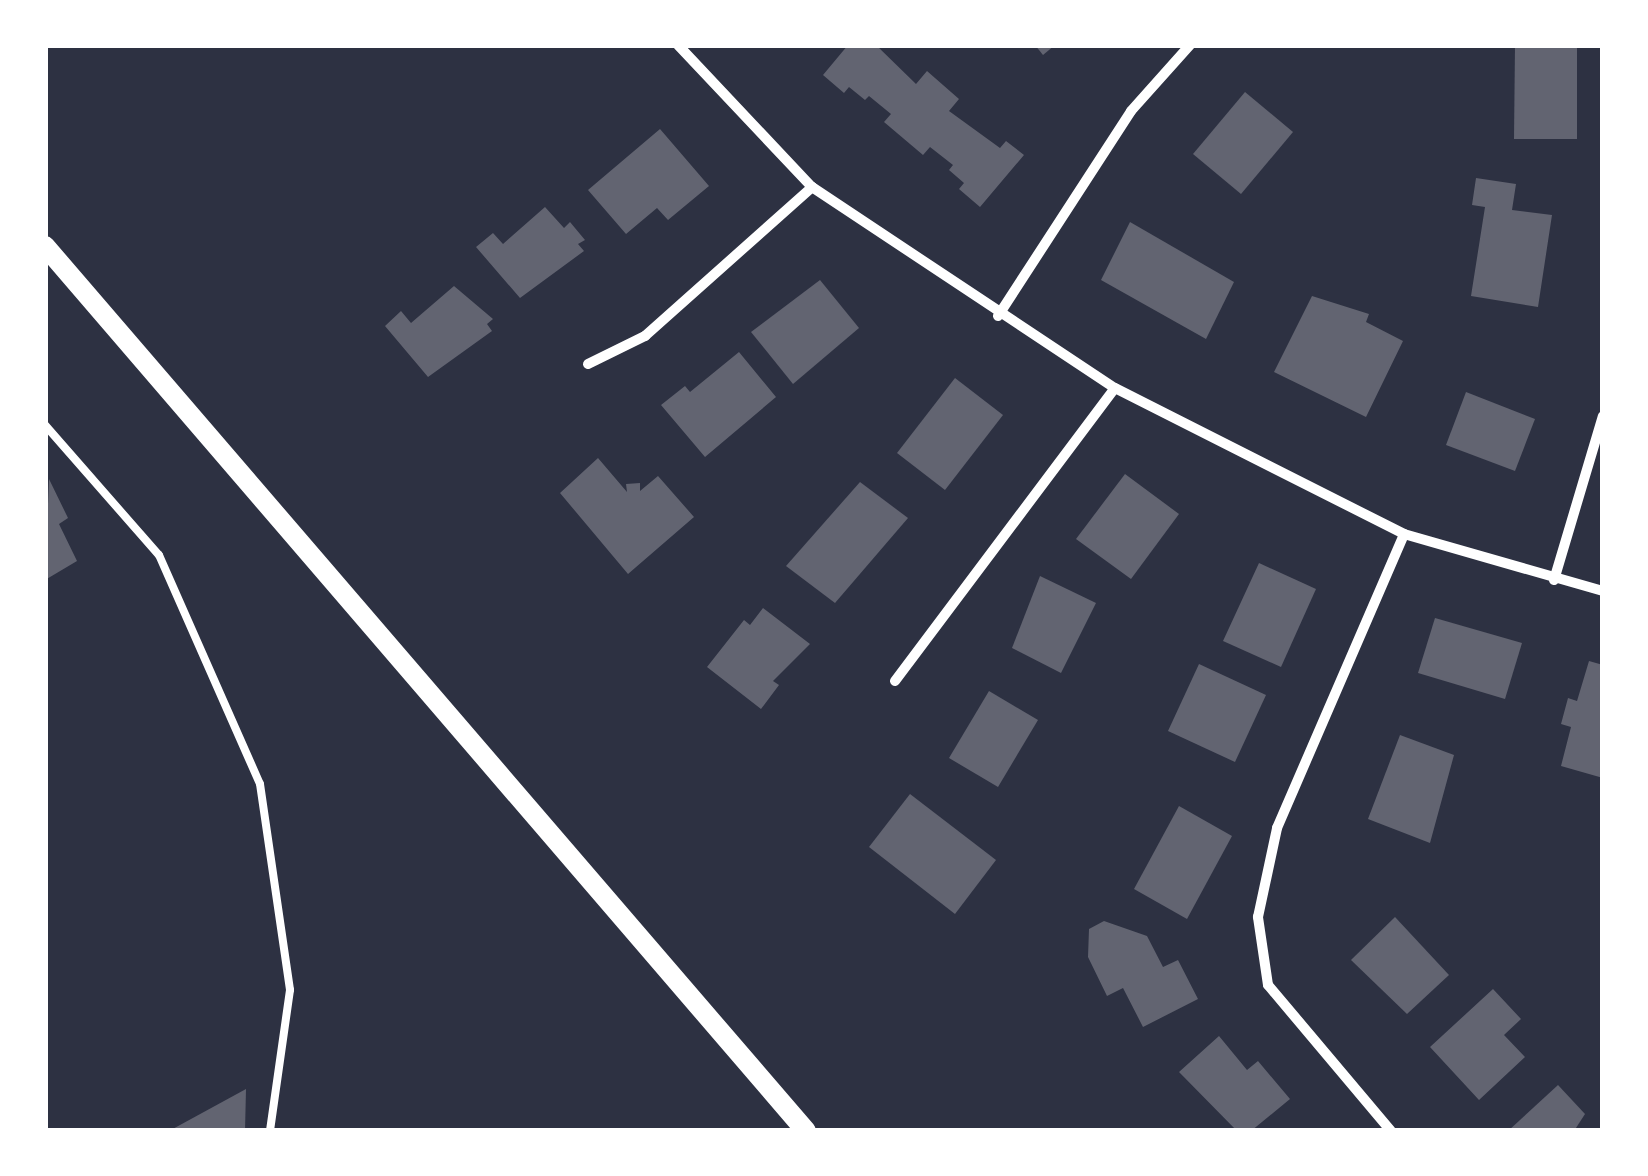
<!DOCTYPE html>
<style>
body{margin:0}
#map{position:relative;width:1648px;height:1176px;overflow:hidden;background:#2d3142;font-family:"Archivo Narrow",sans-serif}
div>[style]{position:absolute}
.building>*{inset:0;background:#626471}
.service>*{height:8px;margin:-4px;padding:0 4px;transform-origin:4px;border-radius:4px;background:#fff}
.minor>*{height:10px;margin:-5px;padding:0 5px;transform-origin:5px;border-radius:5px;background:#fff}
.secondary>*{height:20px;margin:-10px;padding:0 10px;transform-origin:10px;border-radius:10px;background:#fff}
span{translate:-50% -50%;white-space:nowrap;text-align:center;line-height:1.15;-webkit-text-stroke:10px #fff;paint-order:stroke}
.frame{position:absolute;inset:0;border:48px solid #fff;pointer-events:none}
</style>
<div id="map">
<div class="building">
<i style="clip-path:polygon(848px 45px,876px 45px,916px 84px,927px 71px,959px 99px,949px 111px,1000px 148px,1006px 141px,1024px 155px,980px 207px,959px 189px,964px 183px,949px 170px,953px 165px,930px 147px,923px 155px,884px 122px,891px 114px,869px 96px,865px 100px,849px 87px,844px 93px,823px 75px)"></i>
<i style="clip-path:polygon(1035px 45px,1055px 45px,1043px 55px)"></i>
<i style="clip-path:polygon(1515px 45px,1577px 45px,1577px 139px,1514px 139px)"></i>
<i style="clip-path:polygon(1245px 92px,1293px 132px,1241px 194px,1193px 154px)"></i>
<i style="clip-path:polygon(660px 129px,709px 186px,668px 220px,657px 208px,626px 234px,588px 190px)"></i>
<i style="clip-path:polygon(1476px 178px,1516px 184px,1512px 210px,1552px 215px,1538px 307px,1471px 296px,1485px 207px,1472px 205px)"></i>
<i style="clip-path:polygon(545px 207px,564px 228px,570px 222px,585px 240px,578px 244px,584px 251px,520px 298px,476px 247px,493px 233px,503px 244px)"></i>
<i style="clip-path:polygon(1130px 222px,1234px 282px,1206px 339px,1101px 280px)"></i>
<i style="clip-path:polygon(820px 280px,859px 328px,793px 384px,751px 332px)"></i>
<i style="clip-path:polygon(454px 286px,493px 319px,487px 324px,492px 331px,428px 377px,385px 326px,401px 311px,411px 323px)"></i>
<i style="clip-path:polygon(1312px 296px,1369px 314px,1366px 322px,1403px 341px,1366px 417px,1274px 372px)"></i>
<i style="clip-path:polygon(739px 352px,776px 397px,705px 457px,661px 405px,685px 386px,690px 392px)"></i>
<i style="clip-path:polygon(955px 378px,1003px 415px,945px 490px,897px 453px)"></i>
<i style="clip-path:polygon(1466px 392px,1535px 419px,1515px 471px,1446px 445px)"></i>
<i style="clip-path:polygon(598px 458px,627px 492px,626px 484px,640px 483px,640px 491px,658px 476px,694px 517px,628px 574px,560px 493px)"></i>
<i style="clip-path:polygon(1125px 474px,1179px 514px,1131px 579px,1076px 539px)"></i>
<i style="clip-path:polygon(49px 479px,68px 518px,59px 524px,77px 561px,45px 580px)"></i>
<i style="clip-path:polygon(860px 482px,908px 518px,835px 603px,786px 566px)"></i>
<i style="clip-path:polygon(1259px 563px,1316px 589px,1281px 667px,1223px 641px)"></i>
<i style="clip-path:polygon(1040px 576px,1096px 603px,1061px 673px,1012px 648px)"></i>
<i style="clip-path:polygon(763px 608px,810px 644px,773px 681px,779px 685px,761px 709px,707px 667px,744px 620px,750px 625px)"></i>
<i style="clip-path:polygon(1435px 618px,1522px 643px,1505px 699px,1418px 673px)"></i>
<i style="clip-path:polygon(1589px 661px,1603px 665px,1603px 778px,1561px 766px,1571px 727px,1561px 724px,1568px 698px,1577px 701px)"></i>
<i style="clip-path:polygon(1199px 664px,1266px 695px,1235px 762px,1168px 731px)"></i>
<i style="clip-path:polygon(989px 691px,1038px 720px,998px 787px,949px 758px)"></i>
<i style="clip-path:polygon(1400px 735px,1454px 755px,1430px 843px,1368px 819px)"></i>
<i style="clip-path:polygon(910px 794px,996px 860px,955px 914px,869px 847px)"></i>
<i style="clip-path:polygon(1179px 806px,1232px 836px,1187px 919px,1134px 889px)"></i>
<i style="clip-path:polygon(1395px 917px,1449px 975px,1407px 1014px,1351px 960px)"></i>
<i style="clip-path:polygon(1104px 921px,1147px 936px,1163px 967px,1178px 960px,1198px 999px,1143px 1027px,1123px 988px,1107px 996px,1088px 957px,1089px 929px)"></i>
<i style="clip-path:polygon(1493px 989px,1521px 1019px,1504px 1035px,1525px 1057px,1479px 1100px,1430px 1047px)"></i>
<i style="clip-path:polygon(1219px 1036px,1247px 1070px,1258px 1061px,1290px 1099px,1251px 1131px,1237px 1131px,1179px 1072px)"></i>
<i style="clip-path:polygon(1558px 1085px,1585px 1114px,1574px 1131px,1508px 1131px)"></i>
<i style="clip-path:polygon(246px 1089px,245px 1131px,169px 1131px)"></i>
</div>
<div class="service">
<i style="left:45px;top:425px;width:173px;rotate:48.8deg"></i>
<i style="left:159px;top:555px;width:250px;rotate:66.2deg"></i>
<i style="left:260px;top:784px;width:208px;rotate:81.7deg"></i>
<i style="left:290px;top:990px;width:142px;rotate:98.1deg"></i>
</div>
<div class="minor">
<i style="left:678px;top:45px;width:195px;rotate:46.7deg"></i>
<i style="left:812px;top:187px;width:364px;rotate:33.6deg"></i>
<i style="left:1115px;top:388px;width:324px;rotate:26.8deg"></i>
<i style="left:1404px;top:534px;width:207px;rotate:16deg"></i>
<i style="left:998px;top:316px;width:244px;rotate:-57deg"></i>
<i style="left:1131px;top:111px;width:89px;rotate:-48.2deg"></i>
<i style="left:588px;top:364px;width:64px;rotate:-26.2deg"></i>
<i style="left:645px;top:336px;width:224px;rotate:-41.7deg"></i>
<i style="left:1554px;top:580px;width:171px;rotate:-73.4deg"></i>
<i style="left:895px;top:681px;width:366px;rotate:-53.1deg"></i>
<i style="left:1391px;top:1131px;width:191px;rotate:-130.1deg"></i>
<i style="left:1268px;top:985px;width:69px;rotate:-98.4deg"></i>
<i style="left:1258px;top:917px;width:91px;rotate:-77.9deg"></i>
<i style="left:1277px;top:828px;width:320px;rotate:-66.6deg"></i>
</div>
<div class="secondary">
<i style="left:45px;top:246px;width:1167px;rotate:49.31deg"></i>
</div>
<div class="frame"></div>
</div>
